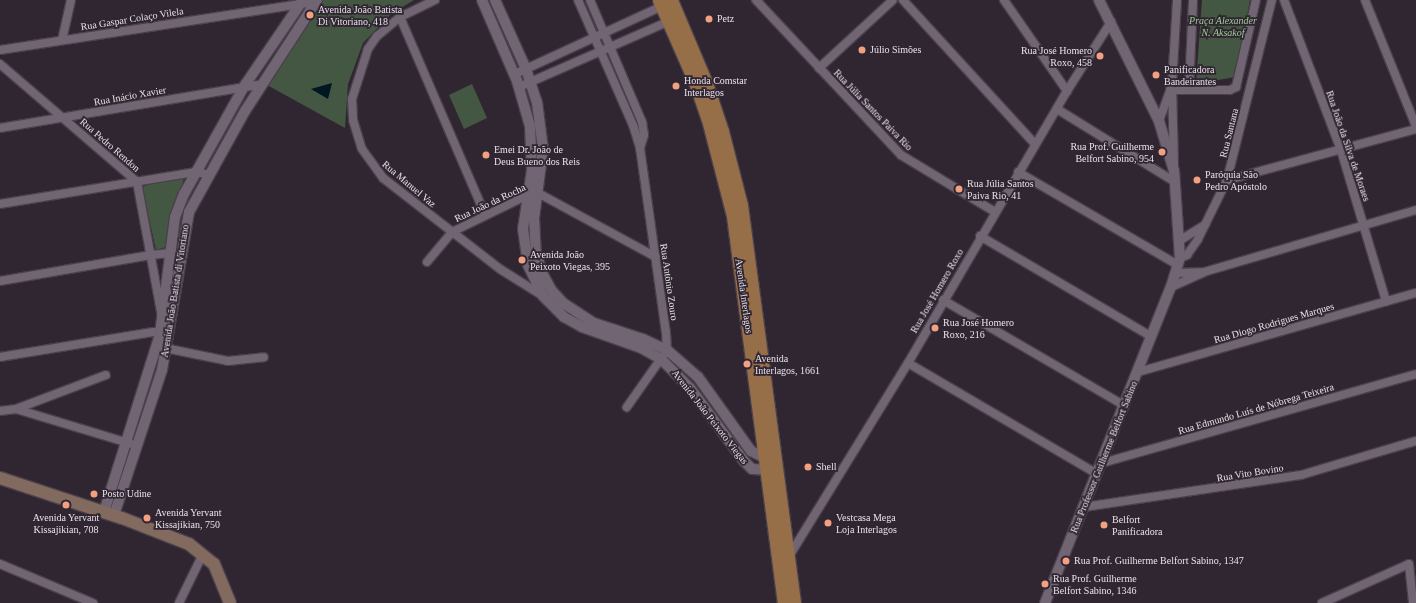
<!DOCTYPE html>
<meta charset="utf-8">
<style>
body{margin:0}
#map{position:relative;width:1416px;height:603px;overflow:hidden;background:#302632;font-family:Georgia,serif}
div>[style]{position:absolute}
.green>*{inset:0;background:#445742}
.water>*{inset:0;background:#001622}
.roads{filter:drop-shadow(1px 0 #4a414b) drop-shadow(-1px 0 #4a414b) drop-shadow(0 1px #4a414b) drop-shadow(0 -1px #4a414b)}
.minor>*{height:8px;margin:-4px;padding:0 4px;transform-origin:4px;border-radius:4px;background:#716573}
.tertiary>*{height:10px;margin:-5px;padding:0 5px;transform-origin:5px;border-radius:5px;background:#716573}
.secondary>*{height:12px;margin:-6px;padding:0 6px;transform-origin:6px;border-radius:6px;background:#836a5e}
.primary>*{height:13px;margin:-6.5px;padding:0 6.5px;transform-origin:6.5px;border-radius:6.5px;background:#966f48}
.dots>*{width:11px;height:11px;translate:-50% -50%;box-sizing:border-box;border:2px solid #302632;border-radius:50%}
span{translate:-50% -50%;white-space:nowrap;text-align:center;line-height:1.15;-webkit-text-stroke:3.5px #302632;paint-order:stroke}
.poi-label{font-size:10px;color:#e8e1e9}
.left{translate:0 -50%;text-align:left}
.right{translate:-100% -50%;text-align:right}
.street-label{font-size:10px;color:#e8e1e9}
.park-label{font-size:10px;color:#9bcf93;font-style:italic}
</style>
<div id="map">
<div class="green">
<i style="clip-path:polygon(322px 0,414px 0,391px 14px,363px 43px,348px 84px,345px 128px,267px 85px)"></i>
<i style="clip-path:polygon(1202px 0,1250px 0,1235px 77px,1196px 84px)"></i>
<i style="clip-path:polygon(472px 84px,487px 118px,464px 129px,449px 95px)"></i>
<i style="clip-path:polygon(184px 178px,166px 247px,156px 250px,142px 187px,155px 182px)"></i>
</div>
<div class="water">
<i style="clip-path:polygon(332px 83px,328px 99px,311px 89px)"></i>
</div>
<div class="roads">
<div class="minor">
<i style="left:435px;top:0;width:39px;rotate:154deg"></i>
<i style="left:400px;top:17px;width:30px;rotate:140deg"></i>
<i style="left:377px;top:36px;width:16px;rotate:125deg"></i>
<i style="left:368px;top:49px;width:52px;rotate:107.7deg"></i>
<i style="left:352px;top:99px;width:21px;rotate:87deg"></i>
<i style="left:353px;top:120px;width:30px;rotate:73deg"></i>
<i style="left:362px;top:149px;width:36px;rotate:54deg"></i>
<i style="left:383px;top:178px;width:148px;rotate:37.9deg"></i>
<i style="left:500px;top:269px;width:51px;rotate:32.1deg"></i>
<i style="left:578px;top:0;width:137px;rotate:66.3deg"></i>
<i style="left:633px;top:125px;width:24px;rotate:73deg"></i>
<i style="left:640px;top:148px;width:186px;rotate:82deg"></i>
<i style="left:666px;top:332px;width:18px;rotate:87deg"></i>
<i style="left:667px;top:350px;width:70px;rotate:125.1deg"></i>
<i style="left:590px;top:0;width:133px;rotate:66.9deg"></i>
<i style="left:642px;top:122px;width:13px;rotate:81deg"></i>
<i style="left:644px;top:135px;width:14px;rotate:107deg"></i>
<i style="left:756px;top:0;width:212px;rotate:46.9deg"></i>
<i style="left:901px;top:155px;width:110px;rotate:31.2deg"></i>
<i style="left:903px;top:0;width:195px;rotate:47.5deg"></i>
<i style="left:1004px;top:0;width:111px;rotate:55.3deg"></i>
<i style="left:1284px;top:0;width:160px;rotate:69.2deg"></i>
<i style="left:1341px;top:150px;width:158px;rotate:73.4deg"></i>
<i style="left:1365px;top:0;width:136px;rotate:68deg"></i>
<i style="left:400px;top:17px;width:215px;rotate:66.7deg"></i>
<i style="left:62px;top:40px;width:41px;rotate:-77.3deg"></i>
<i style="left:0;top:50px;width:319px;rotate:-8.7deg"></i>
<i style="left:0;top:64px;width:181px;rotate:40.7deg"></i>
<i style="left:137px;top:182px;width:132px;rotate:79.5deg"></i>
<i style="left:819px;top:68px;width:100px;rotate:-42.6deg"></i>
<i style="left:515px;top:74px;width:162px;rotate:-24.8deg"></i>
<i style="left:519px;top:87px;width:164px;rotate:-23.7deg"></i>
<i style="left:1189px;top:89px;width:89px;rotate:-87.4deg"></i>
<i style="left:1170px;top:90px;width:60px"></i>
<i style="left:1230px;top:90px;width:7px;rotate:-27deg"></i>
<i style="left:1236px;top:87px;width:89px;rotate:-77.1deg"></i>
<i style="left:1057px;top:109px;width:139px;rotate:31.7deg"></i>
<i style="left:1159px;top:121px;width:35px;rotate:-70deg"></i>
<i style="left:0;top:128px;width:267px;rotate:-9.5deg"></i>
<i style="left:1174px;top:165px;width:80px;rotate:-91.4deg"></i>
<i style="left:1172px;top:85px;width:85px;rotate:-86.6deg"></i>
<i style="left:1018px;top:172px;width:185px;rotate:30.2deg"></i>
<i style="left:1227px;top:180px;width:196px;rotate:-15.1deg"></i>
<i style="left:0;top:204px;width:199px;rotate:-9.3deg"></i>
<i style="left:196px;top:172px;width:14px;rotate:12deg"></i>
<i style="left:980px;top:236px;width:199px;rotate:30.4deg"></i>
<i style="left:1179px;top:241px;width:31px;rotate:-32deg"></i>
<i style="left:1180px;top:258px;width:8px;rotate:-23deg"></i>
<i style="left:1187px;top:255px;width:19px;rotate:-55deg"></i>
<i style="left:1198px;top:239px;width:66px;rotate:-63.8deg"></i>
<i style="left:1227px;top:180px;width:186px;rotate:-76deg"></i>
<i style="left:427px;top:262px;width:39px;rotate:-50deg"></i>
<i style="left:452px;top:232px;width:85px;rotate:-26deg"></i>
<i style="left:528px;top:195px;width:10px;rotate:-11deg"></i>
<i style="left:538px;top:193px;width:134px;rotate:28.5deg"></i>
<i style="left:1177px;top:273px;width:24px;rotate:-2deg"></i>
<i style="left:0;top:281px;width:153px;rotate:-9.8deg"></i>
<i style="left:151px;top:255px;width:19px;rotate:-6deg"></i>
<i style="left:170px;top:253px;width:12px;rotate:20deg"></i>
<i style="left:1171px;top:287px;width:36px;rotate:-24deg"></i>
<i style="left:1204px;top:272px;width:221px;rotate:-16.3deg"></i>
<i style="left:943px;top:300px;width:207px;rotate:30.2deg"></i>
<i style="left:160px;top:347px;width:69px;rotate:11.6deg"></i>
<i style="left:228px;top:361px;width:36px;rotate:-6deg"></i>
<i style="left:0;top:357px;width:155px;rotate:-9.3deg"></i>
<i style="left:153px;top:332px;width:13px;rotate:18deg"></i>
<i style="left:908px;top:363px;width:219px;rotate:30.4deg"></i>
<i style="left:1138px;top:372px;width:289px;rotate:-15.9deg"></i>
<i style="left:16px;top:409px;width:96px;rotate:-20.7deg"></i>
<i style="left:0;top:411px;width:16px;rotate:-7deg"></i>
<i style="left:16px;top:409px;width:121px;rotate:16.8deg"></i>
<i style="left:1102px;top:463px;width:326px;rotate:-15.8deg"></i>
<i style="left:1084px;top:507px;width:219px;rotate:-8.4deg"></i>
<i style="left:1301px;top:475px;width:120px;rotate:-16.5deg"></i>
<i style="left:788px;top:558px;width:229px;rotate:-58.4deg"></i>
<i style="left:908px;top:363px;width:315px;rotate:-59.7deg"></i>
<i style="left:1067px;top:91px;width:82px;rotate:-57.5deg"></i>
<i style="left:0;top:564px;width:101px;rotate:22.8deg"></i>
<i style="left:179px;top:603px;width:55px;rotate:-63.9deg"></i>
<i style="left:1322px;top:603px;width:95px;rotate:-24.1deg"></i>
<i style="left:1409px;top:564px;width:39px;rotate:84deg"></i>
</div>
<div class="tertiary">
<i style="left:482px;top:0;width:88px;rotate:66.6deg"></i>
<i style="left:517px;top:81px;width:47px;rotate:73.9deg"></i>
<i style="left:530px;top:126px;width:44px;rotate:87.4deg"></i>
<i style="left:532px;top:170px;width:60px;rotate:98.7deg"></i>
<i style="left:523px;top:229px;width:36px;rotate:82deg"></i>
<i style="left:528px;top:265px;width:34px;rotate:64deg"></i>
<i style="left:543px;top:296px;width:30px;rotate:45deg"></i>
<i style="left:564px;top:317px;width:21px;rotate:29deg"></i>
<i style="left:582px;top:327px;width:63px;rotate:19.6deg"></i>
<i style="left:641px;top:348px;width:23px;rotate:29deg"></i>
<i style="left:661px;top:359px;width:41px;rotate:45deg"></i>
<i style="left:690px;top:388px;width:91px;rotate:53.5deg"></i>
<i style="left:744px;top:461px;width:11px;rotate:45deg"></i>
<i style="left:752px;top:469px;width:20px;rotate:3deg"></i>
<i style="left:495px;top:0;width:76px;rotate:65.8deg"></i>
<i style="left:526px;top:69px;width:35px;rotate:72deg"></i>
<i style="left:537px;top:102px;width:47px;rotate:82.7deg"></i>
<i style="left:543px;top:149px;width:70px;rotate:97.4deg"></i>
<i style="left:534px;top:218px;width:34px;rotate:87deg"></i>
<i style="left:536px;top:252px;width:22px;rotate:74deg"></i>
<i style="left:542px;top:273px;width:21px;rotate:61deg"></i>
<i style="left:552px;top:291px;width:16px;rotate:47deg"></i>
<i style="left:563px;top:303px;width:37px;rotate:33deg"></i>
<i style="left:594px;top:323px;width:52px;rotate:18.1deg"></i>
<i style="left:643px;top:339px;width:26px;rotate:25deg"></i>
<i style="left:667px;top:350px;width:41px;rotate:41.1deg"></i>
<i style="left:698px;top:377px;width:91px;rotate:54.4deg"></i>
<i style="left:751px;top:451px;width:13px;rotate:27deg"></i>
<i style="left:763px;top:457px;width:8px;rotate:-7deg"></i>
<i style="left:104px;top:512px;width:187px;rotate:-72.5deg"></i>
<i style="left:160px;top:334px;width:118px;rotate:-82.7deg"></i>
<i style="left:175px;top:217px;width:25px;rotate:-69deg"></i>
<i style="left:184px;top:194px;width:125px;rotate:-60.8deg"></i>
<i style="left:245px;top:85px;width:103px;rotate:-55.7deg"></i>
<i style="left:114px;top:515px;width:153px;rotate:-71.7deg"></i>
<i style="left:162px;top:370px;width:160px;rotate:-80.3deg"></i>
<i style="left:189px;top:212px;width:115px;rotate:-61deg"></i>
<i style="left:245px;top:111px;width:132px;rotate:-57deg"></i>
<i style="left:1045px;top:603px;width:340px;rotate:-68.3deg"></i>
<i style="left:1171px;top:287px;width:30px;rotate:-73deg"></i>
<i style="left:1180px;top:258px;width:87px;rotate:-93.9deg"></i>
<i style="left:1174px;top:171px;width:52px;rotate:-106.7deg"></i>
<i style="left:1159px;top:121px;width:135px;rotate:-116.4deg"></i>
</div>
<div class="secondary">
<i style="left:0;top:478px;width:128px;rotate:18.2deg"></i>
<i style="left:122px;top:518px;width:72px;rotate:21.2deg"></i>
<i style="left:189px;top:544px;width:32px;rotate:39deg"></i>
<i style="left:214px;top:564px;width:42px;rotate:67.7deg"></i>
</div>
<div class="primary">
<i style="left:659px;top:0;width:90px;rotate:66.3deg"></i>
<i style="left:695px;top:82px;width:43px;rotate:71.1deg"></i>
<i style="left:709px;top:123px;width:96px;rotate:75.5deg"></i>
<i style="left:733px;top:216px;width:390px;rotate:82.5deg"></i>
<i style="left:671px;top:0;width:90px;rotate:67.1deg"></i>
<i style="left:706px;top:83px;width:51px;rotate:71.6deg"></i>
<i style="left:722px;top:131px;width:76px;rotate:75.6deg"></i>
<i style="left:741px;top:205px;width:402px;rotate:82.4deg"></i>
</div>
</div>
<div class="dots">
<i style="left:310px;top:15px;background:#f3a081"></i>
<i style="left:709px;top:19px;background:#f3a081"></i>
<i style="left:862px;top:50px;background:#f3a081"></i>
<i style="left:1100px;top:56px;background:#f3a081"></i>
<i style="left:1156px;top:75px;background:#f3a081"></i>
<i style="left:676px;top:86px;background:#f3a081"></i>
<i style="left:1162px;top:152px;background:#f3a081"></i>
<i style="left:486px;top:155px;background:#f3a081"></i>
<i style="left:1197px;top:180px;background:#f3a081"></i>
<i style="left:959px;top:189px;background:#f3a081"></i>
<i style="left:522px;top:260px;background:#f3a081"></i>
<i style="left:935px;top:328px;background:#f3a081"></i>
<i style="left:747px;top:364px;background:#f3a081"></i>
<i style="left:808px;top:467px;background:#f3a081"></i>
<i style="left:94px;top:494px;background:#f3a081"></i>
<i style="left:66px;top:505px;background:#f3a081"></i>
<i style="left:147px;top:518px;background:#f3a081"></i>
<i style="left:828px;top:523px;background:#f3a081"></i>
<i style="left:1104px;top:525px;background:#f3a081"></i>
<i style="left:1066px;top:561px;background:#f3a081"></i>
<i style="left:1045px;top:584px;background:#f3a081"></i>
</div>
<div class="poi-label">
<span class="left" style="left:318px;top:15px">Avenida João Batista<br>Di Vitoriano, 418</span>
<span class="left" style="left:717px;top:19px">Petz</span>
<span class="left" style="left:870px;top:50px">Júlio Simões</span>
<span class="right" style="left:1092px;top:56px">Rua José Homero<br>Roxo, 458</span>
<span class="left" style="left:1164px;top:75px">Panificadora<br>Bandeirantes</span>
<span class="left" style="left:684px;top:86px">Honda Comstar<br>Interlagos</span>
<span class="right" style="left:1154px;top:152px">Rua Prof. Guilherme<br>Belfort Sabino, 954</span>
<span class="left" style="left:494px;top:155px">Emei Dr. João de<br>Deus Bueno dos Reis</span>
<span class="left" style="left:1205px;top:180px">Paróquia São<br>Pedro Apóstolo</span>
<span class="left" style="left:967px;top:189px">Rua Júlia Santos<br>Paiva Rio, 41</span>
<span class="left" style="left:530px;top:260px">Avenida João<br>Peixoto Viegas, 395</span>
<span class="left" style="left:943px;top:328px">Rua José Homero<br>Roxo, 216</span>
<span class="left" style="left:755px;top:364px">Avenida<br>Interlagos, 1661</span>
<span class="left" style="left:816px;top:467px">Shell</span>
<span class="left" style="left:102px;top:494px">Posto Udine</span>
<span class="left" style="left:155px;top:518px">Avenida Yervant<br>Kissajikian, 750</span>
<span style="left:66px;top:523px">Avenida Yervant<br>Kissajikian, 708</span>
<span class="left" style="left:836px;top:523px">Vestcasa Mega<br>Loja Interlagos</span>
<span class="left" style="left:1112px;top:525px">Belfort<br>Panificadora</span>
<span class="left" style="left:1074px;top:561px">Rua Prof. Guilherme Belfort Sabino, 1347</span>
<span class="left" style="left:1053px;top:584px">Rua Prof. Guilherme<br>Belfort Sabino, 1346</span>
</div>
<div class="street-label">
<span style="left:132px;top:19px;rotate:-9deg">Rua Gaspar Colaço Vilela</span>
<span style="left:130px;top:96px;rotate:-10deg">Rua Inácio Xavier</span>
<span style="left:873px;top:110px;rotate:46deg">Rua Júlia Santos Paiva Rio</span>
<span style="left:1229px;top:133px;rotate:-76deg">Rua Santana</span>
<span style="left:110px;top:145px;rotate:41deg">Rua Pedro Rendon</span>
<span style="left:1348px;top:146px;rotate:71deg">Rua João da Silva de Moraes</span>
<span style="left:409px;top:184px;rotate:40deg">Rua Manuel Vaz</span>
<span style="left:490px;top:203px;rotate:-25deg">Rua João da Rocha</span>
<span style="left:669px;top:282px;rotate:82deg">Rua Antônio Zouro</span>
<span style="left:175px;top:291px;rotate:-81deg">Avenida João Batista di Vitoriano</span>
<span style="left:937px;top:291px;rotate:-60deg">Rua José Homero Roxo</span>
<span style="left:744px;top:296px;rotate:82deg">Avenida Interlagos</span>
<span style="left:1274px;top:323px;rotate:-16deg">Rua Diogo Rodrigues Marques</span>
<span style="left:1256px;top:409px;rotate:-16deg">Rua Edmundo Luís de Nóbrega Teixeira</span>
<span style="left:710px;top:417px;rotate:52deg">Avenida João Peixoto Viegas</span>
<span style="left:1104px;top:457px;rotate:-68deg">Rua Professor Guilherme Belfort Sabino</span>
<span style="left:1250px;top:473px;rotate:-9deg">Rua Vito Bovino</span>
</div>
<div class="park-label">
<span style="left:1223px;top:26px">Praça Alexander<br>N. Aksakof</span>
</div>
</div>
